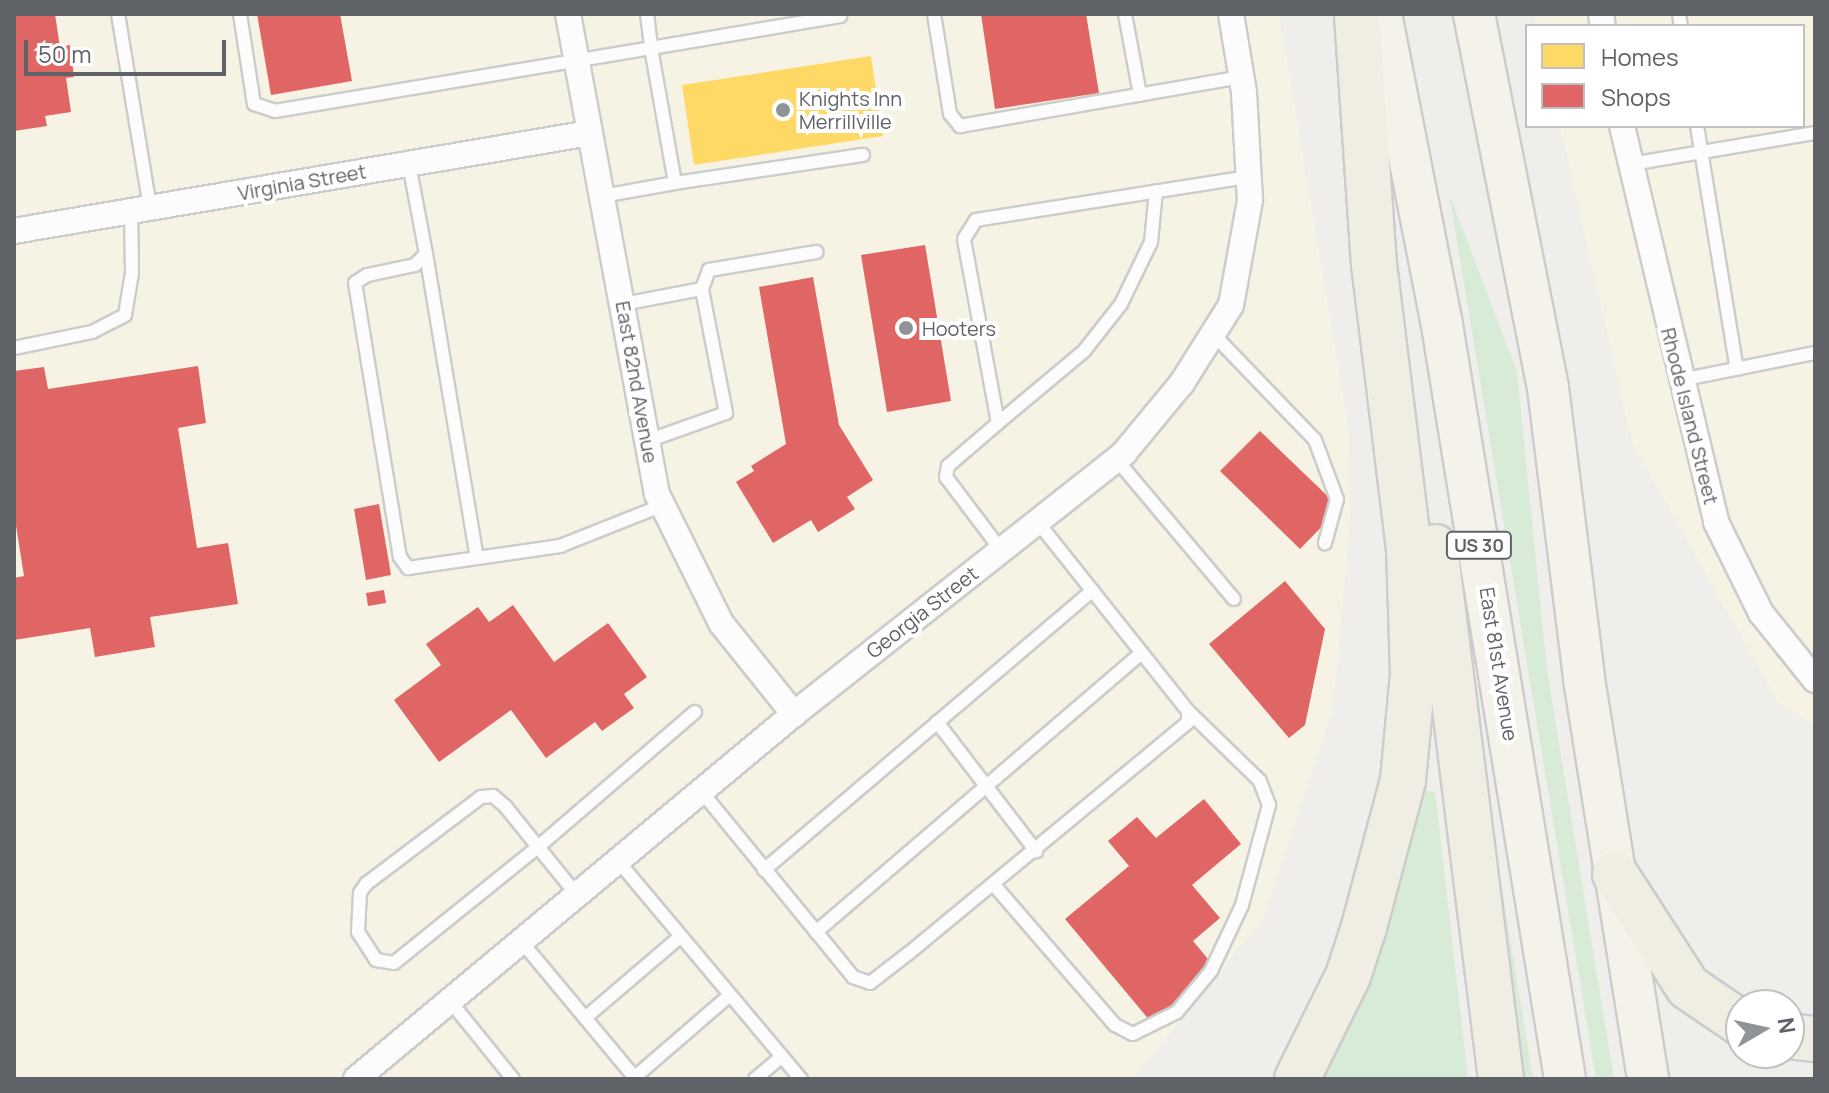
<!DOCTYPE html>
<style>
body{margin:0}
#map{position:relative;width:1829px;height:1093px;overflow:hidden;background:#efeeea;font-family:Manrope,sans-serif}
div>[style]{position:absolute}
.commercial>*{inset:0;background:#f7f3e4}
.green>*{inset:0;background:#d8ebd6}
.homes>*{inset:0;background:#ffd966}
.shops>*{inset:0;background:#e06666}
.roads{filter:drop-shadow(2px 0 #cbcccc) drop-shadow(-2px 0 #cbcccc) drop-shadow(0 2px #cbcccc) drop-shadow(0 -2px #cbcccc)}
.lane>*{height:12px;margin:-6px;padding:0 6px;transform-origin:6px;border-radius:6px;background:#fdfcfc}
.street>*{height:24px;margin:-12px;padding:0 12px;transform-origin:12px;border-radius:12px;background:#fdfcfc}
.primary>*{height:40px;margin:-20px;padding:0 20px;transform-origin:20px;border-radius:20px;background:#f4f2e9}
.highway>*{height:44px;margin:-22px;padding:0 22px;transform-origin:22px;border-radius:22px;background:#f0ede3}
.dots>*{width:22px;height:22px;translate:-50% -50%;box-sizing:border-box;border:4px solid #fff;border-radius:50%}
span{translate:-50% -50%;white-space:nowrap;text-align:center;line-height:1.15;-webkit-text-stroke:8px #fff;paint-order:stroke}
.shield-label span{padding:2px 6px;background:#fff;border:2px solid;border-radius:6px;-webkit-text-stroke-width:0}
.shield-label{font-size:18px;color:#5f6368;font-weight:700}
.poi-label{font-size:20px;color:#5f6368}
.left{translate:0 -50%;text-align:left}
.street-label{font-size:20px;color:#5f6368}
.frame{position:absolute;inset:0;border:16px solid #5f6368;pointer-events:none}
.legend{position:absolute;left:1525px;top:24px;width:280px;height:104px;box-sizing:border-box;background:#fff;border:2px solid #bfc1c3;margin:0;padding:10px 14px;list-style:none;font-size:24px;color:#5f6368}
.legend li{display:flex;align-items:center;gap:16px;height:40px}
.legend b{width:40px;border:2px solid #bfc1c3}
.north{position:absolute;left:1725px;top:989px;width:80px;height:80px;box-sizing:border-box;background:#fff;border:2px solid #bfc1c3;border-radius:50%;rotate:81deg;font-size:22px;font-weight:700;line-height:32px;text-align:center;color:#5f6368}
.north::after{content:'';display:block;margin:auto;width:28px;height:36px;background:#919496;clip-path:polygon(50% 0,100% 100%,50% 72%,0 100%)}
.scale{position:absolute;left:24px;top:40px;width:202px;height:36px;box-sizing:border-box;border:4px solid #5f6368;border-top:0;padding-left:10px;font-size:24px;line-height:28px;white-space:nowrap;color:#5f6368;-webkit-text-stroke:6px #fff;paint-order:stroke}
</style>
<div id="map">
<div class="commercial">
<i style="clip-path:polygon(14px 14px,1279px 14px,1349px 433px,1350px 523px,1333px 708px,1264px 917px,1133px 1079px,14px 1079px)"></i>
<i style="clip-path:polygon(1534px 14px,1815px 14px,1815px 726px,1778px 702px,1632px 442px,1560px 126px,1803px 126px,1803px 26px,1537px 26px)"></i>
</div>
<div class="green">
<i style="clip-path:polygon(1449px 193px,1517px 372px,1547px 670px,1614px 1079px,1596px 1079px)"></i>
<i style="clip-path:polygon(1418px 790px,1435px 792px,1468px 1079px,1316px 1079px,1401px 878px)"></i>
<i style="clip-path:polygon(1489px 845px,1495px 846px,1533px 1079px,1519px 1079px)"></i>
</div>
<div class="homes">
<i style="clip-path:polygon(871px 56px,883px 136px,694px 165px,682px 85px)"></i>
</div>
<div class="shops">
<i style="clip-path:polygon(14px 14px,55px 14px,60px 47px,70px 45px,74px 77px,66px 78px,71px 112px,45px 116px,47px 126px,14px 131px)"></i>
<i style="clip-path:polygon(257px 14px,340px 14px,352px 81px,271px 95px)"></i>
<i style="clip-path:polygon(981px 14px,1086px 14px,1099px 93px,995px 109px)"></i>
<i style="clip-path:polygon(925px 245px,951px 401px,887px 412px,861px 255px)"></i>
<i style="clip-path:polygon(813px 277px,839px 425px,873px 480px,847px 497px,855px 509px,818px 532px,811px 520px,773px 543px,736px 482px,754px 471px,751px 466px,786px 444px,759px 287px)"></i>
<i style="clip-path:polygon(198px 366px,206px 423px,178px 428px,197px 548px,228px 543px,238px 604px,150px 617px,155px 647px,95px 657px,90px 628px,14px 640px,14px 578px,24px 576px,14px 513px,14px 371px,44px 367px,48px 389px)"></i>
<i style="clip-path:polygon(1260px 431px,1340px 508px,1300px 549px,1220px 471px)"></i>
<i style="clip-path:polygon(379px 504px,391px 575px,366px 580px,354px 509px)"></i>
<i style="clip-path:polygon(1285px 581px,1325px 629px,1305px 725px,1289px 738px,1209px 644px)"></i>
<i style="clip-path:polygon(384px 590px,386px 603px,368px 606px,366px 593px)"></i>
<i style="clip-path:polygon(513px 605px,554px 662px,608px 623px,647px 677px,624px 694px,634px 708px,602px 731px,595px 722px,546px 758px,511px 710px,439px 762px,394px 700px,441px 665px,426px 644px,478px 607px,489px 622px)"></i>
<i style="clip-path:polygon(1204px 799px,1241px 844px,1192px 885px,1220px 918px,1193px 941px,1208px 959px,1195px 985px,1151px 1022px,1065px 919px,1129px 866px,1108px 841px,1137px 817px,1156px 838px)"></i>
</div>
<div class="roads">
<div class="lane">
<i style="left:118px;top:14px;width:197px;rotate:80.6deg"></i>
<i style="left:240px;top:14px;width:91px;rotate:81.2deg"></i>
<i style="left:254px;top:104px;width:22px;rotate:18deg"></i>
<i style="left:275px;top:111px;width:381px;rotate:-9.5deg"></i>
<i style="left:651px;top:48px;width:137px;rotate:79.9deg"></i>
<i style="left:675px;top:183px;width:73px;rotate:169.8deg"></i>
<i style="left:647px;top:14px;width:34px;rotate:83deg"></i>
<i style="left:651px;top:48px;width:192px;rotate:-9.6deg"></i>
<i style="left:934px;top:14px;width:101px;rotate:80.9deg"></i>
<i style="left:950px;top:114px;width:16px;rotate:50deg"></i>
<i style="left:960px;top:126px;width:286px;rotate:-9.9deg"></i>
<i style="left:1125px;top:14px;width:82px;rotate:79.5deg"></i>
<i style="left:1679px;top:14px;width:12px;rotate:81deg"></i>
<i style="left:1697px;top:126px;width:246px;rotate:80.7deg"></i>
<i style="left:409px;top:164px;width:92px;rotate:79.3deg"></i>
<i style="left:426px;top:254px;width:16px;rotate:135deg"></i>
<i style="left:415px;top:265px;width:49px;rotate:168.2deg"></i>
<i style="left:367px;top:275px;width:14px;rotate:146deg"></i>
<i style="left:355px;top:283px;width:278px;rotate:80.7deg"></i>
<i style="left:400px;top:557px;width:14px;rotate:54deg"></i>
<i style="left:408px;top:568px;width:154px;rotate:-8.2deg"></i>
<i style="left:560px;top:546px;width:111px;rotate:-21.7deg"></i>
<i style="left:1631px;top:164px;width:187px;rotate:-9.6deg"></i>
<i style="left:675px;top:183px;width:190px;rotate:-8.5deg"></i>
<i style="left:426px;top:254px;width:308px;rotate:80.5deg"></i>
<i style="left:623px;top:304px;width:80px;rotate:-10.8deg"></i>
<i style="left:1213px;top:334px;width:147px;rotate:46.1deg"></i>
<i style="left:1315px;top:440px;width:63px;rotate:69.6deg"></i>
<i style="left:1337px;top:499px;width:46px;rotate:105.3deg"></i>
<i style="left:14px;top:348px;width:80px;rotate:-11.6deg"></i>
<i style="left:92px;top:332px;width:37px;rotate:-27deg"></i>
<i style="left:125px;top:315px;width:43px;rotate:-80.5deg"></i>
<i style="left:132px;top:273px;width:62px;rotate:-90.9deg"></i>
<i style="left:1681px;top:380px;width:137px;rotate:-11.4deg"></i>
<i style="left:998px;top:423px;width:112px;rotate:-39.9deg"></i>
<i style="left:1084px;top:351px;width:60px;rotate:-51.8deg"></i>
<i style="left:1121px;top:304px;width:69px;rotate:-64.2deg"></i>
<i style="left:1151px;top:242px;width:51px;rotate:-84.4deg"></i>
<i style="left:647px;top:441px;width:84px;rotate:-19.5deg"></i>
<i style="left:726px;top:413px;width:126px;rotate:-101deg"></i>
<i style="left:702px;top:289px;width:20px;rotate:-70deg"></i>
<i style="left:709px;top:270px;width:109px;rotate:-9.5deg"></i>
<i style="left:1116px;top:459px;width:183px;rotate:49.9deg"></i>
<i style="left:1001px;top:550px;width:91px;rotate:-127deg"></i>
<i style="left:946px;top:477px;width:11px;rotate:-80deg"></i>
<i style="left:948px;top:466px;width:66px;rotate:-40.7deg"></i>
<i style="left:998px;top:423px;width:187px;rotate:-100.5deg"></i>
<i style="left:964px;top:239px;width:22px;rotate:-58deg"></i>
<i style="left:976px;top:220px;width:276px;rotate:-9deg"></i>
<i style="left:937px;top:722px;width:163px;rotate:52.5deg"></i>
<i style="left:701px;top:791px;width:240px;rotate:50.7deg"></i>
<i style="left:853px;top:977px;width:18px;rotate:19deg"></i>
<i style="left:870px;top:983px;width:49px;rotate:-37.6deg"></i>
<i style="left:909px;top:953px;width:362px;rotate:-39.6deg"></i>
<i style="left:1188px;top:722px;width:11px;rotate:-90deg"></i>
<i style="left:1188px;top:711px;width:243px;rotate:-128.5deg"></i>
<i style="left:618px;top:861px;width:285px;rotate:50deg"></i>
<i style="left:764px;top:870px;width:431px;rotate:-40.4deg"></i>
<i style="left:994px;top:885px;width:185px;rotate:49.2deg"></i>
<i style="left:1115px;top:1025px;width:20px;rotate:27deg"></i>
<i style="left:1133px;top:1034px;width:49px;rotate:-26.6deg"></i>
<i style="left:1177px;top:1012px;width:53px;rotate:-50.3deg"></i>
<i style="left:1211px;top:971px;width:73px;rotate:-64.8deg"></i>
<i style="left:1242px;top:905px;width:104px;rotate:-74.9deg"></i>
<i style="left:1269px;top:805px;width:26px;rotate:-111deg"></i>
<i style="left:1260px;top:781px;width:100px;rotate:-135.8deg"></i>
<i style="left:577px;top:895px;width:62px;rotate:-129.1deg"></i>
<i style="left:538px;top:847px;width:53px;rotate:-128.8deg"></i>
<i style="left:505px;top:806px;width:16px;rotate:-140deg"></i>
<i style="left:493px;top:796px;width:12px;rotate:175deg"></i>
<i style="left:481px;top:797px;width:144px;rotate:142.9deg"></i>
<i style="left:366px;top:884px;width:11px;rotate:124deg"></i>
<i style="left:360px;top:893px;width:39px;rotate:93deg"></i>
<i style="left:358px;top:932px;width:33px;rotate:57deg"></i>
<i style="left:376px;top:960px;width:18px;rotate:9deg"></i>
<i style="left:394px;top:963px;width:185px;rotate:-38.9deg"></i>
<i style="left:538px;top:847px;width:207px;rotate:-40.7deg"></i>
<i style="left:816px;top:932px;width:429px;rotate:-40.6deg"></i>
<i style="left:521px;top:941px;width:180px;rotate:50.2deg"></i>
<i style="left:450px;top:1001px;width:100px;rotate:51.1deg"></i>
<i style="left:585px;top:1018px;width:126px;rotate:-40.5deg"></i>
<i style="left:635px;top:1077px;width:125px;rotate:-40.8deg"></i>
<i style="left:755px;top:1079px;width:35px;rotate:-40deg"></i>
</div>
<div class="street">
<i style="left:568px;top:14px;width:488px;rotate:79.5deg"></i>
<i style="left:657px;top:494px;width:144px;rotate:63.6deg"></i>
<i style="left:721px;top:623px;width:117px;rotate:51.3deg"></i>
<i style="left:1601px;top:14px;width:12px;rotate:81deg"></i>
<i style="left:1622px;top:126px;width:407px;rotate:76.6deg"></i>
<i style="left:1716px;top:522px;width:102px;rotate:63.7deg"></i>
<i style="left:1761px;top:613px;width:86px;rotate:51.1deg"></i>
<i style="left:14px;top:231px;width:584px;rotate:-9.66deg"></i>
<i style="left:356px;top:1079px;width:570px;rotate:-39.81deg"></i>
<i style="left:794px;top:714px;width:421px;rotate:-38.3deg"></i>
<i style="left:1124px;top:453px;width:91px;rotate:-50.4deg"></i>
<i style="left:1182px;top:383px;width:92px;rotate:-57.9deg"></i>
<i style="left:1231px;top:305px;width:107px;rotate:-79.7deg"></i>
<i style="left:1250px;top:200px;width:108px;rotate:-93.2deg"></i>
<i style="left:1244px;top:92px;width:79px;rotate:-99.5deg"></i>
</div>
<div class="primary">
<i style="left:1381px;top:14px;width:311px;rotate:78.9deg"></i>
<i style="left:1441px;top:319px;width:770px;rotate:80.73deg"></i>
<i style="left:1474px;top:14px;width:381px;rotate:78.8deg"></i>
<i style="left:1548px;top:388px;width:293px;rotate:82.9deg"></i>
<i style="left:1584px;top:679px;width:405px;rotate:80.9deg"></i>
</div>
<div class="highway">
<i style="left:1435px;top:547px;width:536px;rotate:82.93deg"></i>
<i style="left:1615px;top:874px;width:135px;rotate:57.1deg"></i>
<i style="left:1688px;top:987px;width:64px;rotate:34.2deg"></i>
<i style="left:1789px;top:1036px;width:26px;rotate:7deg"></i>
<i style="left:1297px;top:1079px;width:115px;rotate:-63.7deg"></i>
<i style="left:1348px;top:976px;width:52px;rotate:-71.9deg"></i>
<i style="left:1364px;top:927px;width:152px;rotate:-75.1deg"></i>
<i style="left:1403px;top:780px;width:105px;rotate:-84.6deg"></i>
<i style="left:1413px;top:675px;width:126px;rotate:-91.8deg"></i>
<i style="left:1409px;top:549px;width:286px;rotate:-97deg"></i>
<i style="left:1374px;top:265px;width:252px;rotate:-93.9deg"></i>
</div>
</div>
<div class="dots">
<i style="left:783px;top:110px;background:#919496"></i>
<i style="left:906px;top:328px;background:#919496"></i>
</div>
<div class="shield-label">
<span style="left:1479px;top:545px">US 30</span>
</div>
<div class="poi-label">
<span class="left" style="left:799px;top:110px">Knights Inn<br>Merrillville</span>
<span class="left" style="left:922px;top:328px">Hooters</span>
</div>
<div class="street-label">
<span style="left:302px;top:182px;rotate:-10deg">Virginia Street</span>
<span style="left:637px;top:382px;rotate:80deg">East 82nd Avenue</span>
<span style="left:1690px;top:416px;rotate:76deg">Rhode Island Street</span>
<span style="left:922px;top:612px;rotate:-38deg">Georgia Street</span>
<span style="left:1499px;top:664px;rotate:81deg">East 81st Avenue</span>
</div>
<div class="frame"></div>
<ul class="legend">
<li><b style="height:22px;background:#ffd966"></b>Homes</li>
<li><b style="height:22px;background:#e06666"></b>Shops</li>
</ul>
<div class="north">N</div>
<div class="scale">50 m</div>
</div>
